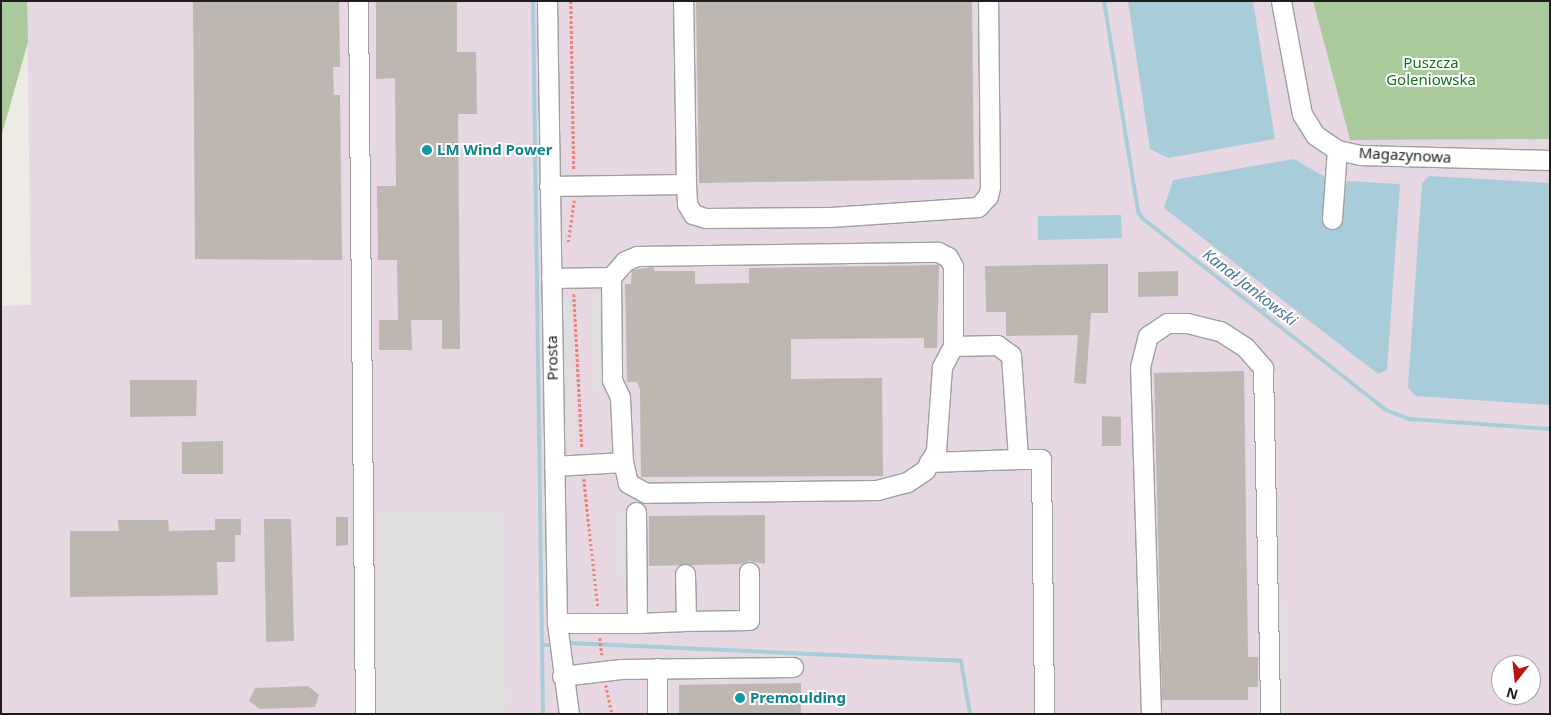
<!DOCTYPE html>
<meta charset="utf-8">
<style>
body{margin:0}
#map{position:relative;width:1551px;height:715px;overflow:hidden;background:#eeeae4;font-family:"Noto Sans",sans-serif}
div>[style]{position:absolute}
.industrial>*{inset:0;background:#e6d7e3}
.forest>*{inset:0;background:#aac99d}
.parking>*{inset:0;background:#dedede}
.water>*{inset:0;background:#a8cdd8}
.stream>*{height:4px;margin:-2px;padding:0 2px;transform-origin:2px;border-radius:2px;background:#a8cdd8}
.building>*{inset:0;background:#beb6b1}
.path>*{height:2.5px;margin-top:-1.25px;transform-origin:0;background:repeating-linear-gradient(90deg,#ed8176 0 2.5px,transparent 0 5px)}
.roads{filter:drop-shadow(1px 0 #9f9f9f) drop-shadow(-1px 0 #9f9f9f) drop-shadow(0 1px #9f9f9f) drop-shadow(0 -1px #9f9f9f)}
.minor>*{height:19px;margin:-9.5px;padding:0 9.5px;transform-origin:9.5px;border-radius:9.5px;background:#fff}
.dots>*{width:14px;height:14px;translate:-50% -50%;box-sizing:border-box;border:2px solid #fff;border-radius:50%}
span{translate:-50% -50%;white-space:nowrap;text-align:center;line-height:1.15;-webkit-text-stroke:4px #fff;paint-order:stroke}
.park-label{font-size:15px;color:#15721c}
.culture-label{font-size:15px;color:#0d838f;font-weight:700}
.left{translate:0 -50%;text-align:left}
.street-label{font-size:15px;color:#1e1e1e}
.water-label{font-size:16px;color:#50789d;font-style:italic}
.frame{position:absolute;inset:0;border:2px solid #1e1e1e;pointer-events:none}
.north{position:absolute;left:1491px;top:655px;width:50px;height:50px;box-sizing:border-box;background:#fff;border:1px solid #a5a5a5;border-radius:50%;rotate:196deg;font-size:14px;font-weight:700;line-height:20px;text-align:center;color:#1e1e1e}
.north::after{content:'';display:block;margin:auto;width:18px;height:22px;background:#b91214;clip-path:polygon(50% 0,100% 100%,50% 72%,0 100%)}
</style>
<div id="map">
<div class="industrial">
<i style="clip-path:polygon(evenodd,27px 1px,1313px 1px,1350px 140px,1550px 139px,1550px 714px,1px 714px,1px 306px,31px 305px,27px 1px,1501px 665px,1531px 665px,1531px 695px,1501px 695px,1501px 665px)"></i>
</div>
<div class="forest">
<i style="clip-path:polygon(1px 1px,27px 1px,28px 42px,1px 137px)"></i>
<i style="clip-path:polygon(1313px 1px,1550px 1px,1550px 139px,1350px 140px)"></i>
</div>
<div class="parking">
<i style="clip-path:polygon(593px 293px,611px 293px,612px 392px,595px 392px)"></i>
<i style="clip-path:polygon(559px 296px,571px 296px,572px 445px,561px 445px)"></i>
<i style="clip-path:polygon(503px 513px,506px 714px,379px 714px,378px 514px)"></i>
<i style="clip-path:polygon(636px 513px,636px 571px,619px 571px,618px 514px)"></i>
<i style="clip-path:polygon(1275px 604px,1284px 604px,1286px 714px,1276px 714px)"></i>
</div>
<div class="water">
<i style="clip-path:polygon(1128px 1px,1253px 1px,1275px 139px,1168px 158px,1150px 149px)"></i>
<i style="clip-path:polygon(1294px 159px,1325px 177px,1328px 221px,1337px 222px,1347px 181px,1400px 184px,1387px 370px,1378px 374px,1164px 208px,1173px 180px)"></i>
<i style="clip-path:polygon(1429px 176px,1550px 183px,1550px 405px,1415px 396px,1408px 387px,1422px 183px)"></i>
<i style="clip-path:polygon(1121px 215px,1122px 238px,1038px 240px,1038px 216px)"></i>
</div>
<div class="stream">
<i style="left:533px;top:1px;width:644px;rotate:89.2deg"></i>
<i style="left:1104px;top:1px;width:213px;rotate:80.8deg"></i>
<i style="left:1138px;top:211px;width:8px;rotate:60deg"></i>
<i style="left:1142px;top:218px;width:310px;rotate:38.2deg"></i>
<i style="left:1386px;top:410px;width:26px;rotate:21deg"></i>
<i style="left:1410px;top:419px;width:140px;rotate:4.1deg"></i>
<i style="left:1263px;top:312px;width:8px;rotate:-60deg"></i>
<i style="left:569px;top:643px;width:392px;rotate:2.6deg"></i>
<i style="left:961px;top:661px;width:54px;rotate:80.4deg"></i>
<i style="left:543px;top:714px;width:69px;rotate:-90.8deg"></i>
<i style="left:542px;top:645px;width:6px"></i>
</div>
<div class="building">
<i style="clip-path:polygon(193px 1px,339px 1px,340px 67px,333px 67px,334px 95px,340px 95px,342px 260px,195px 259px)"></i>
<i style="clip-path:polygon(376px 1px,457px 1px,457px 52px,476px 52px,477px 114px,458px 114px,460px 349px,442px 349px,442px 320px,411px 320px,412px 350px,379px 350px,379px 320px,398px 320px,397px 260px,378px 260px,377px 186px,396px 186px,395px 78px,376px 79px)"></i>
<i style="clip-path:polygon(696px 1px,972px 1px,974px 179px,699px 183px)"></i>
<i style="clip-path:polygon(1108px 264px,1108px 313px,1091px 313px,1086px 384px,1074px 383px,1078px 335px,1006px 336px,1006px 312px,986px 312px,985px 266px)"></i>
<i style="clip-path:polygon(939px 265px,937px 348px,924px 348px,924px 338px,791px 339px,791px 379px,882px 378px,883px 476px,641px 477px,640px 390px,637px 382px,627px 382px,625px 284px,631px 284px,632px 270px,653px 267px,655px 271px,695px 271px,695px 284px,749px 283px,749px 268px)"></i>
<i style="clip-path:polygon(1178px 271px,1178px 296px,1138px 297px,1138px 272px)"></i>
<i style="clip-path:polygon(1244px 371px,1248px 657px,1258px 657px,1258px 687px,1248px 687px,1248px 700px,1162px 700px,1154px 373px)"></i>
<i style="clip-path:polygon(130px 380px,197px 380px,196px 416px,130px 417px)"></i>
<i style="clip-path:polygon(1102px 416px,1121px 417px,1121px 446px,1102px 446px)"></i>
<i style="clip-path:polygon(223px 441px,223px 474px,182px 474px,182px 442px)"></i>
<i style="clip-path:polygon(765px 515px,765px 564px,749px 561px,741px 564px,649px 566px,649px 516px)"></i>
<i style="clip-path:polygon(336px 517px,348px 517px,348px 545px,336px 546px)"></i>
<i style="clip-path:polygon(215px 519px,241px 519px,241px 535px,235px 535px,235px 562px,217px 562px,218px 595px,70px 597px,70px 531px,119px 531px,118px 520px,168px 520px,169px 531px,215px 530px)"></i>
<i style="clip-path:polygon(264px 519px,291px 519px,294px 641px,266px 642px)"></i>
<i style="clip-path:polygon(801px 683px,801px 714px,679px 714px,679px 685px)"></i>
<i style="clip-path:polygon(308px 686px,319px 695px,315px 707px,260px 709px,249px 701px,255px 688px)"></i>
</div>
<div class="path">
<i style="left:571px;top:1px;width:169px;rotate:89deg"></i>
<i style="left:568px;top:242px;width:42px;rotate:-81.9deg"></i>
<i style="left:574px;top:294px;width:154px;rotate:87deg"></i>
<i style="left:584px;top:479px;width:129px;rotate:83.8deg"></i>
<i style="left:600px;top:638px;width:17px;rotate:83deg"></i>
<i style="left:606px;top:685px;width:30px;rotate:78deg"></i>
</div>
<div class="roads">
<div class="minor">
<i style="left:358px;top:1px;width:713px;rotate:89.44deg"></i>
<i style="left:547px;top:1px;width:622px;rotate:89.08deg"></i>
<i style="left:557px;top:623px;width:92px;rotate:82.5deg"></i>
<i style="left:1281px;top:1px;width:115px;rotate:79.5deg"></i>
<i style="left:1302px;top:114px;width:25px;rotate:58deg"></i>
<i style="left:1315px;top:135px;width:27px;rotate:34deg"></i>
<i style="left:1337px;top:150px;width:24px;rotate:12deg"></i>
<i style="left:1360px;top:155px;width:190px;rotate:1.5deg"></i>
<i style="left:686px;top:184px;width:20px;rotate:87deg"></i>
<i style="left:687px;top:204px;width:12px;rotate:59deg"></i>
<i style="left:693px;top:214px;width:13px;rotate:18deg"></i>
<i style="left:705px;top:218px;width:125px;rotate:-0.5deg"></i>
<i style="left:830px;top:217px;width:148px;rotate:-3.9deg"></i>
<i style="left:978px;top:207px;width:15px;rotate:-48deg"></i>
<i style="left:988px;top:196px;width:9px;rotate:-77deg"></i>
<i style="left:990px;top:187px;width:186px;rotate:-90.6deg"></i>
<i style="left:549px;top:186px;width:137px;rotate:-0.8deg"></i>
<i style="left:686px;top:184px;width:183px;rotate:-90.9deg"></i>
<i style="left:1332px;top:219px;width:69px;rotate:-85.9deg"></i>
<i style="left:611px;top:277px;width:21px;rotate:-49deg"></i>
<i style="left:625px;top:261px;width:13px;rotate:-23deg"></i>
<i style="left:637px;top:256px;width:301px;rotate:-0.8deg"></i>
<i style="left:938px;top:252px;width:11px;rotate:27deg"></i>
<i style="left:948px;top:257px;width:10px;rotate:61deg"></i>
<i style="left:953px;top:266px;width:80px;rotate:90deg"></i>
<i style="left:953px;top:346px;width:24px;rotate:118deg"></i>
<i style="left:942px;top:367px;width:84px;rotate:94.1deg"></i>
<i style="left:936px;top:451px;width:22px;rotate:120deg"></i>
<i style="left:925px;top:470px;width:22px;rotate:146deg"></i>
<i style="left:907px;top:482px;width:31px;rotate:165deg"></i>
<i style="left:877px;top:490px;width:231px;rotate:179.3deg"></i>
<i style="left:646px;top:493px;width:21px;rotate:-151deg"></i>
<i style="left:628px;top:483px;width:22px;rotate:-103deg"></i>
<i style="left:551px;top:278px;width:60px;rotate:-1deg"></i>
<i style="left:611px;top:277px;width:103px;rotate:89.4deg"></i>
<i style="left:612px;top:380px;width:19px;rotate:65deg"></i>
<i style="left:620px;top:397px;width:65px;rotate:87.4deg"></i>
<i style="left:623px;top:462px;width:69px;rotate:176.7deg"></i>
<i style="left:953px;top:346px;width:44px;rotate:-1.3deg"></i>
<i style="left:997px;top:345px;width:17px;rotate:36deg"></i>
<i style="left:1011px;top:355px;width:104px;rotate:86.1deg"></i>
<i style="left:1018px;top:459px;width:23px"></i>
<i style="left:1041px;top:459px;width:255px;rotate:89.3deg"></i>
<i style="left:929px;top:462px;width:89px;rotate:-1.9deg"></i>
<i style="left:686px;top:621px;width:63px;rotate:-0.9deg"></i>
<i style="left:749px;top:620px;width:48px;rotate:-90deg"></i>
<i style="left:557px;top:623px;width:80px"></i>
<i style="left:637px;top:623px;width:111px;rotate:-90.5deg"></i>
<i style="left:637px;top:623px;width:49px;rotate:-2.3deg"></i>
<i style="left:686px;top:621px;width:47px;rotate:-91.2deg"></i>
<i style="left:657px;top:668px;width:46px;rotate:90deg"></i>
<i style="left:562px;top:676px;width:59px;rotate:-6.8deg"></i>
<i style="left:621px;top:669px;width:172px;rotate:-0.7deg"></i>
<i style="left:1151px;top:714px;width:347px;rotate:-91.8deg"></i>
<i style="left:1140px;top:367px;width:32px;rotate:-76deg"></i>
<i style="left:1148px;top:336px;width:23px;rotate:-34deg"></i>
<i style="left:1167px;top:323px;width:20px"></i>
<i style="left:1187px;top:323px;width:34px;rotate:14deg"></i>
<i style="left:1220px;top:331px;width:30px;rotate:33deg"></i>
<i style="left:1245px;top:347px;width:28px;rotate:49deg"></i>
<i style="left:1263px;top:368px;width:346px;rotate:88.8deg"></i>
</div>
</div>
<div class="dots">
<i style="left:427px;top:150px;background:#0f9aa8"></i>
<i style="left:740px;top:698px;background:#0f9aa8"></i>
</div>
<div class="park-label">
<span style="left:1431px;top:71px">Puszcza<br>Goleniowska</span>
</div>
<div class="culture-label">
<span class="left" style="left:437px;top:150px">LM Wind Power</span>
<span class="left" style="left:750px;top:698px">Premoulding</span>
</div>
<div class="street-label">
<span style="left:1405px;top:155px;rotate:3deg">Magazynowa</span>
<span style="left:552px;top:358px;rotate:-91deg">Prosta</span>
</div>
<div class="water-label">
<span style="left:1250px;top:287px;rotate:38deg">Kanał Jankowski</span>
</div>
<div class="frame"></div>
<div class="north">N</div>
</div>
